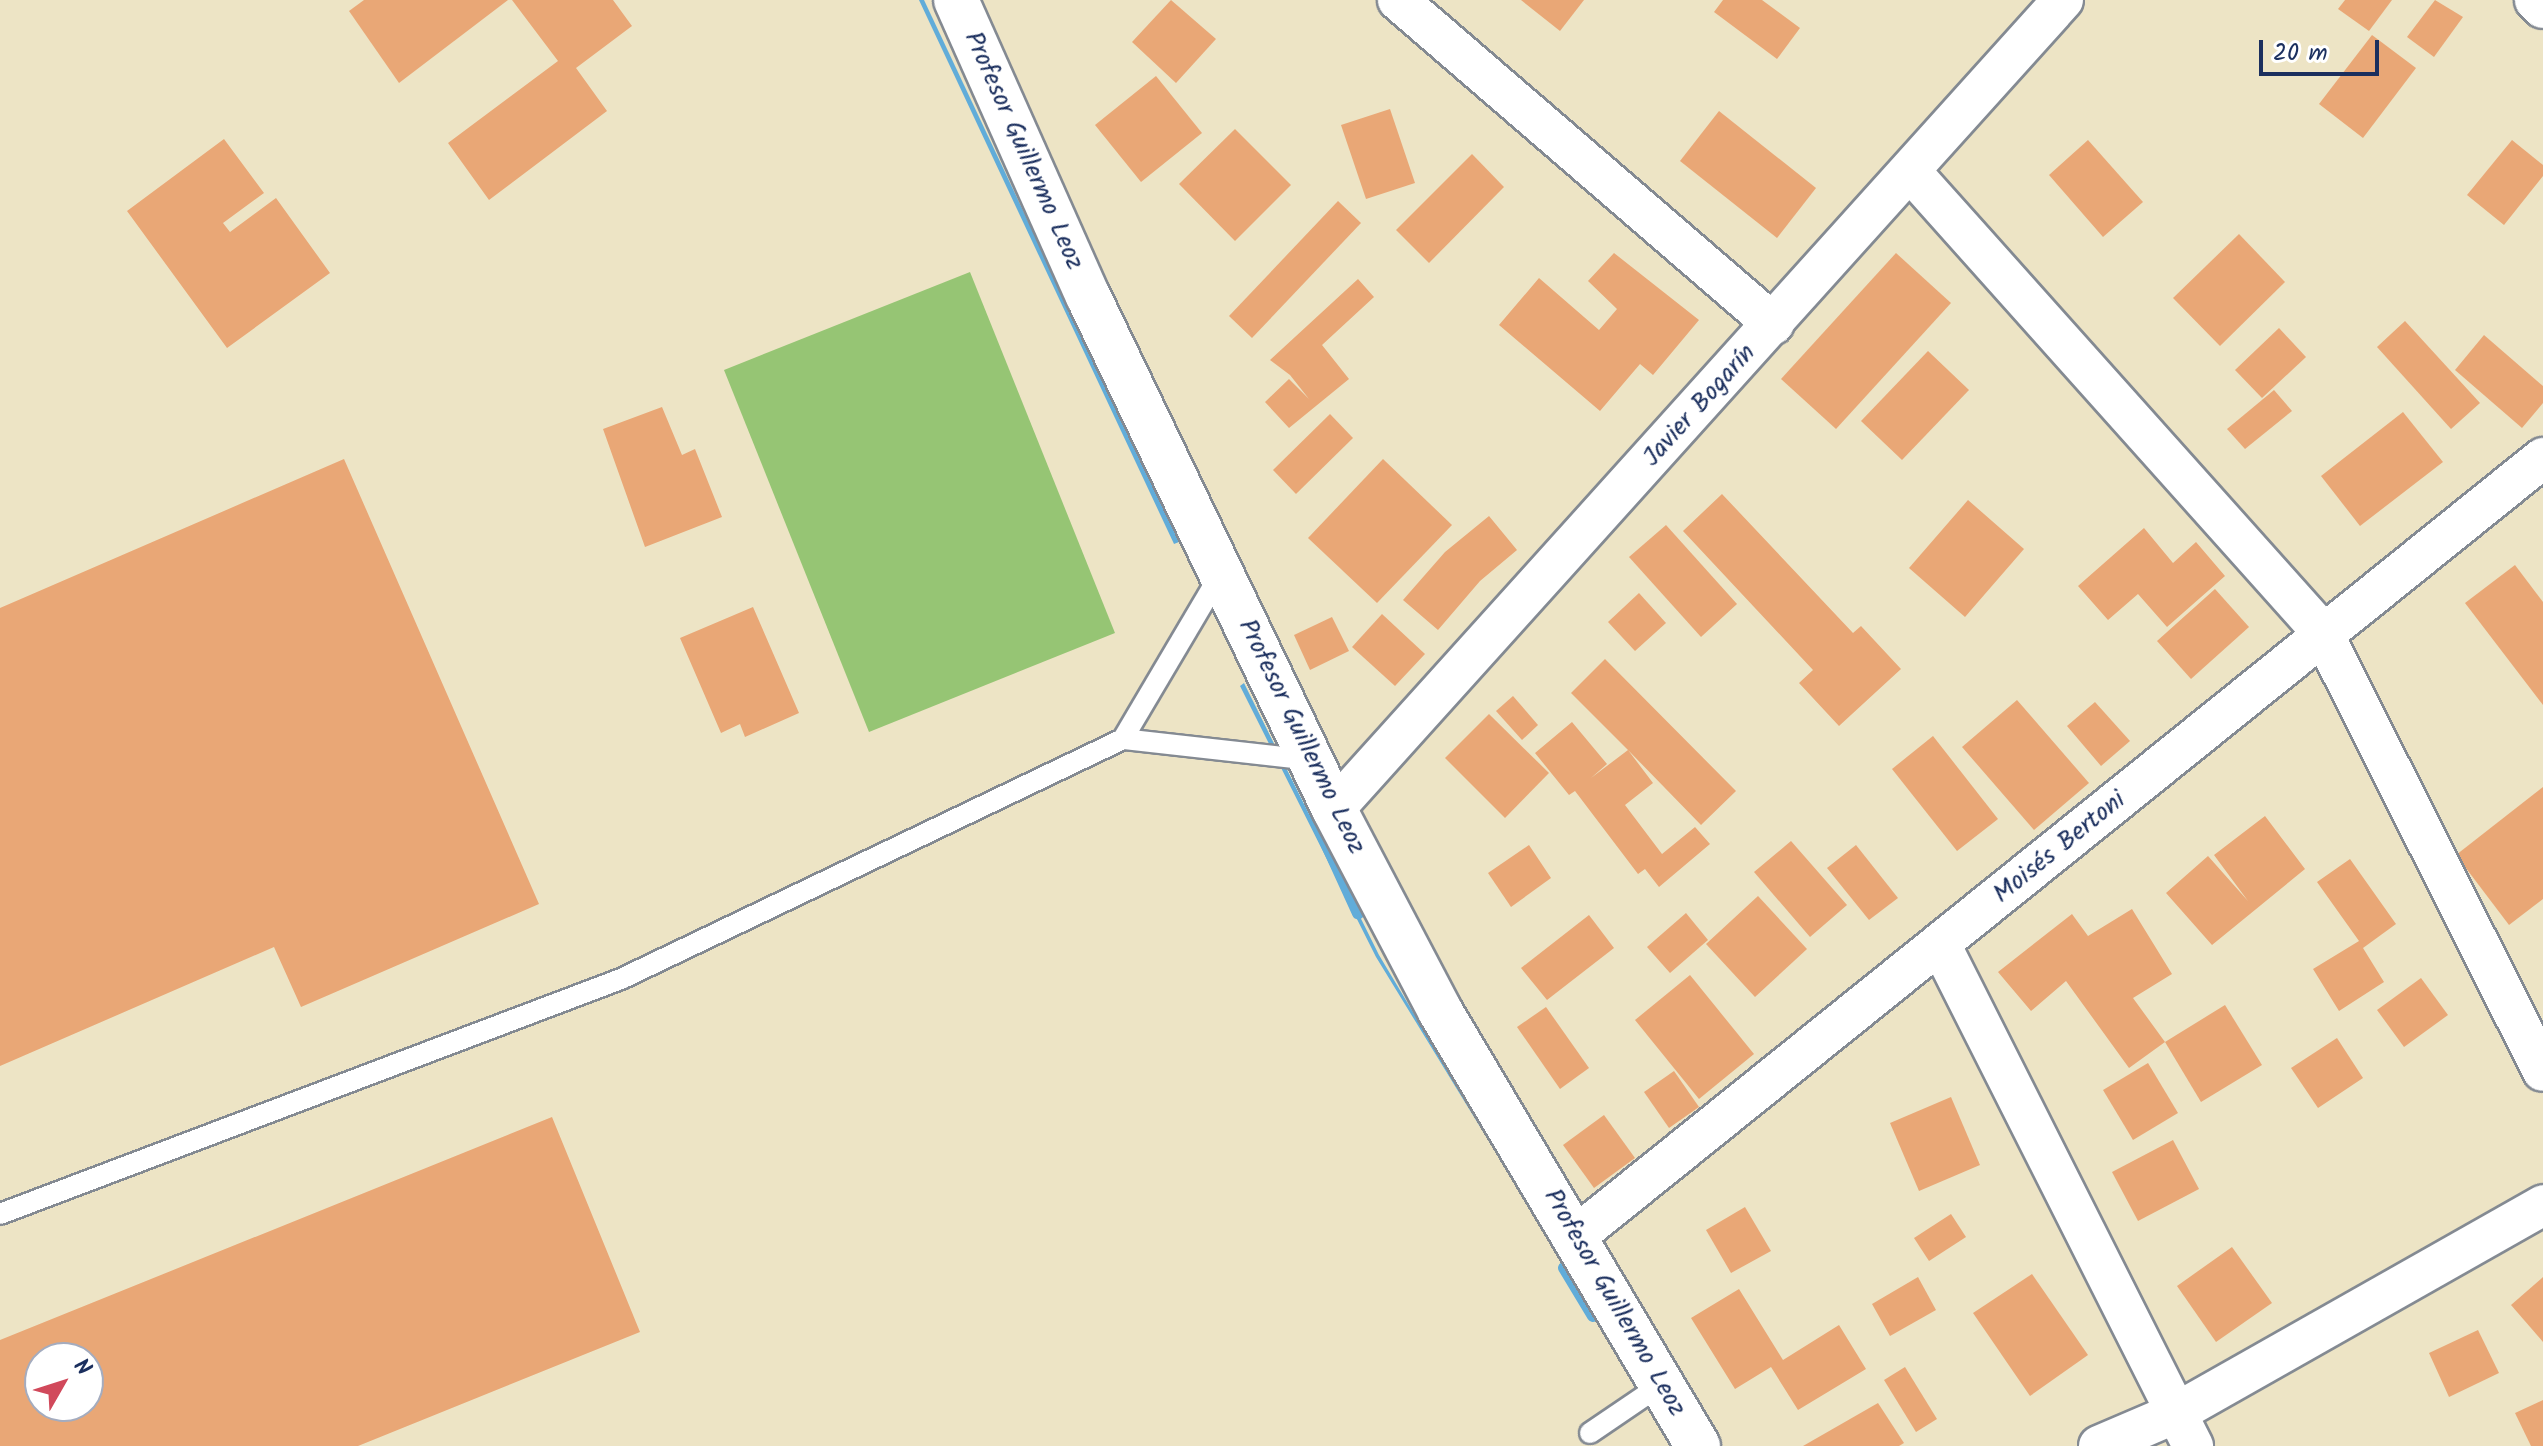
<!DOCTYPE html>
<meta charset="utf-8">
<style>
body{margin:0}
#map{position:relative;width:2543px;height:1446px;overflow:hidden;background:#ede4c5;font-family:Kalam,sans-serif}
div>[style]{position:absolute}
.green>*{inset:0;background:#96c574}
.water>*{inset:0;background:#61acd9}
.stream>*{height:12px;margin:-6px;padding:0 6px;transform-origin:6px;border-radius:6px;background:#61acd9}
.building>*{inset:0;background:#e9a776}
.roads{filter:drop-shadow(2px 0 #848a92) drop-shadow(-2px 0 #848a92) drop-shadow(0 2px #848a92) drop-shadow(0 -2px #848a92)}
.service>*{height:20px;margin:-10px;padding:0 10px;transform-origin:10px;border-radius:10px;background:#fff}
.minor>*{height:40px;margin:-20px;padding:0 20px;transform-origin:20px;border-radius:20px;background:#fff}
.tertiary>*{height:44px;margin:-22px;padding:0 22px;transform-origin:22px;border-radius:22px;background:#fff}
span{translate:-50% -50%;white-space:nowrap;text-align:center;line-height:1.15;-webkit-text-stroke:7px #fff;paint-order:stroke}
.street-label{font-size:26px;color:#1b2f5e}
.north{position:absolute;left:24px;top:1342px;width:80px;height:80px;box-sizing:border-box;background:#fff;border:2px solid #a4acbf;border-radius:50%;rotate:51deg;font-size:22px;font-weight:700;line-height:32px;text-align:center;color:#1b2f5e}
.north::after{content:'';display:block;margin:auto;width:28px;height:36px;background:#d1495b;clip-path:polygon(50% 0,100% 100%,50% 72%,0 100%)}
.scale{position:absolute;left:2259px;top:40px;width:120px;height:36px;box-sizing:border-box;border:4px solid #1b2f5e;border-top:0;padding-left:10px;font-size:24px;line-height:28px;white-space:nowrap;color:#1b2f5e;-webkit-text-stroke:6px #fff;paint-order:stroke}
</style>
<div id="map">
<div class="green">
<i style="clip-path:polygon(970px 272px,1115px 633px,869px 732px,724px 370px)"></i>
</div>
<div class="water">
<i style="clip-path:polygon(919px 0,924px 0,1179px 542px,1174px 544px)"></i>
<i style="clip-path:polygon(1244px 683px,1379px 955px,1534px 1215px,1376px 957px,1240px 686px)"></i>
</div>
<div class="stream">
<i style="left:1314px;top:817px;width:106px;rotate:65.4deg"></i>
<i style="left:1564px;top:1268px;width:56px;rotate:58.9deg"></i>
</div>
<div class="building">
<i style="clip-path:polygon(364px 0,508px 0,399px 83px,349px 11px)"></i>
<i style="clip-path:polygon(512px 0,613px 0,632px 26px,576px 68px,607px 111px,489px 200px,448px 143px,558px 61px)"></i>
<i style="clip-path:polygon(1171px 0,1216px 39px,1176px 83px,1132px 42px)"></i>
<i style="clip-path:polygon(1521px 0,1584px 0,1560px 31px)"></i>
<i style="clip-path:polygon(1723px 0,1762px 0,1800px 28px,1777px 59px,1714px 12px)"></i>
<i style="clip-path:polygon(2345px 0,2392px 0,2369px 31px,2338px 9px)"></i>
<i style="clip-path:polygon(2435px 0,2463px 17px,2434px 57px,2407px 37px)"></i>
<i style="clip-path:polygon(2372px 35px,2416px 68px,2363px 138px,2319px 104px)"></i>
<i style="clip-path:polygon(1156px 76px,1202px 133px,1141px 182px,1095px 125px)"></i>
<i style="clip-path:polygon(1390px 109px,1415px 183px,1366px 199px,1341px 125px)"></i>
<i style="clip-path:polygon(1719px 111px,1816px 188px,1777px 238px,1680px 161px)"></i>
<i style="clip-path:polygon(1235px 129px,1291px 185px,1235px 241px,1179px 184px)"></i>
<i style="clip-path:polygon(224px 139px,264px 193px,223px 223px,230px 232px,276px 198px,330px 273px,227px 348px,127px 211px)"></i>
<i style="clip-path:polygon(2088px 140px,2143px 202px,2103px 237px,2049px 175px)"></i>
<i style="clip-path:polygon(2512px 140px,2543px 165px,2543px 176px,2504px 225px,2467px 195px)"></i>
<i style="clip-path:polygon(1472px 154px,1504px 187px,1429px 263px,1396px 230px)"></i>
<i style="clip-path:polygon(1338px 201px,1361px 223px,1252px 338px,1229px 316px)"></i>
<i style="clip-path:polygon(2239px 234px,2285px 282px,2220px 346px,2173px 298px)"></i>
<i style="clip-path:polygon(1614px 253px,1699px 320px,1653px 375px,1640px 364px,1600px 411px,1499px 325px,1539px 278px,1599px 330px,1617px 309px,1588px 281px)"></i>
<i style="clip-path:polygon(1896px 253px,1951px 303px,1836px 429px,1781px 379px)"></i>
<i style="clip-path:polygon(1358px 279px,1374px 297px,1322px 345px,1349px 379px,1289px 428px,1265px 402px,1289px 379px,1309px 399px,1290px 375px,1270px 360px)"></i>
<i style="clip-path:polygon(2405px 321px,2480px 403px,2451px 429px,2377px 347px)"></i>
<i style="clip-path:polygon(2279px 328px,2306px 357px,2262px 398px,2235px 370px)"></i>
<i style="clip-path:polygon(2484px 335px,2543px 386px,2543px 403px,2522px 428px,2455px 370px)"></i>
<i style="clip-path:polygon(1928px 351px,1969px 390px,1902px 460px,1861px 421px)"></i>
<i style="clip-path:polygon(2274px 390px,2292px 411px,2245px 449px,2227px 429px)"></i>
<i style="clip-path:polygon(662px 407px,682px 455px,695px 449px,722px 517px,645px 547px,603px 429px)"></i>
<i style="clip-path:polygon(2403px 412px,2443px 462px,2360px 526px,2321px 476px)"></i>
<i style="clip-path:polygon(1330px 414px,1353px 438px,1296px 494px,1273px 470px)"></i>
<i style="clip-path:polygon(344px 459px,539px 904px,301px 1007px,274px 947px,0 1066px,0 608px)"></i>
<i style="clip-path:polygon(1383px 459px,1452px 525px,1377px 603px,1308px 538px)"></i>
<i style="clip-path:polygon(1722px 494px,1853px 633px,1861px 626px,1901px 669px,1839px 726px,1799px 683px,1813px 670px,1683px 531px)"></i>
<i style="clip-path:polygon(1968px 500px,2024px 549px,1965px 617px,1909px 568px)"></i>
<i style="clip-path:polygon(1489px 516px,1517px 550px,1480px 581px,1438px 630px,1403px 600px,1445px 552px)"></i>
<i style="clip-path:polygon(1666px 525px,1737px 604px,1701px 637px,1629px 557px)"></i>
<i style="clip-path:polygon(2144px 528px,2173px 563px,2196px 542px,2225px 576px,2167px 627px,2138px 594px,2108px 620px,2078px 586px)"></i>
<i style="clip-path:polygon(2515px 565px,2543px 602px,2543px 705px,2465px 603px)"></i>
<i style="clip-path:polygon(2215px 589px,2249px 627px,2191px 679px,2157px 641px)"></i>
<i style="clip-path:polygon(1639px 593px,1666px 623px,1635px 651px,1608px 622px)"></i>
<i style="clip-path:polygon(753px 607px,799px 713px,745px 737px,740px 724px,721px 733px,680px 638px)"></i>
<i style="clip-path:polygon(1382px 614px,1425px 654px,1395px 686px,1352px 647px)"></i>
<i style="clip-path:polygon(1332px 617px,1349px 651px,1310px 670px,1294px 635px)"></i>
<i style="clip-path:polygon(1605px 659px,1736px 791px,1701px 825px,1628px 750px,1653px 783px,1625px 805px,1662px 854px,1695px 827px,1710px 844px,1659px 887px,1645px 869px,1638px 874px,1575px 791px,1569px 795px,1535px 753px,1572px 722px,1607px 764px,1591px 778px,1628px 750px,1571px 693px)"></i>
<i style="clip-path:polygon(1513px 696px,1538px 725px,1522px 740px,1496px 711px)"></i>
<i style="clip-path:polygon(2017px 700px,2089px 783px,2034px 830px,1962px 747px)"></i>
<i style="clip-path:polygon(2095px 702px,2130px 741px,2101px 766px,2067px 726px)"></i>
<i style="clip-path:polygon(1489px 714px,1549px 773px,1505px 818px,1445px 758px)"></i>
<i style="clip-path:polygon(1933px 736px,1998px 819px,1957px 851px,1892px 769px)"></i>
<i style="clip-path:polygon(2543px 787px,2543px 899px,2509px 925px,2456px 855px)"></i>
<i style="clip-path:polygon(2265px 816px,2305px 869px,2212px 945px,2166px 893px,2208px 856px,2248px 901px,2214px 855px)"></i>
<i style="clip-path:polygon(1791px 841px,1847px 905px,1810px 937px,1754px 872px)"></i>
<i style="clip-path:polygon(1529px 845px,1551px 878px,1511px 907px,1488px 873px)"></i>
<i style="clip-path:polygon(1856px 845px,1898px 898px,1869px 920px,1827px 868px)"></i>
<i style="clip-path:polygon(2350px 859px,2396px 924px,2363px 948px,2384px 982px,2339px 1011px,2313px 969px,2359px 941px,2317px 882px)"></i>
<i style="clip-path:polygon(1758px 896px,1807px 949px,1755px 997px,1706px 944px)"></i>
<i style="clip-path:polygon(2132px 909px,2172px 974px,2133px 998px,2165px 1042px,2129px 1068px,2066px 981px,2031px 1011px,1998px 972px,2072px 914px,2088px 936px)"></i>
<i style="clip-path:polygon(1686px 913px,1708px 940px,1670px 973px,1647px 947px)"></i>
<i style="clip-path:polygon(1589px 915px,1614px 948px,1547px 1000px,1521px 968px)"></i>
<i style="clip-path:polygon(1690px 975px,1754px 1054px,1699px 1099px,1635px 1020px)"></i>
<i style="clip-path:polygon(2421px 978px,2448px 1015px,2404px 1047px,2377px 1010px)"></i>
<i style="clip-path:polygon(2225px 1005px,2262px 1065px,2201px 1102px,2165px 1042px)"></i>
<i style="clip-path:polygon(1546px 1007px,1589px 1068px,1560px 1089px,1517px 1027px)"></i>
<i style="clip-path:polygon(2337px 1038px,2363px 1078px,2318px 1108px,2291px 1068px)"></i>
<i style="clip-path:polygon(2148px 1063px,2178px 1113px,2133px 1140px,2103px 1090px)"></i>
<i style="clip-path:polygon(1674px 1071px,1699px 1107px,1669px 1128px,1644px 1092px)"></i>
<i style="clip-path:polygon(1951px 1097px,1980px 1165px,1919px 1191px,1890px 1123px)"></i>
<i style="clip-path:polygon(1604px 1115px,1635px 1158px,1594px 1188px,1563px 1145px)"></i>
<i style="clip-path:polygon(evenodd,552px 1117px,640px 1332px,358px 1446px,0 1446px,0 1340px,552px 1117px,40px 1358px,88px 1358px,88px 1406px,40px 1406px,40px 1358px)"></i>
<i style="clip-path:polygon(2173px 1140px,2199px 1189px,2138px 1221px,2112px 1172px)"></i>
<i style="clip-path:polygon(1745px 1207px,1771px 1251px,1731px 1273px,1706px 1230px)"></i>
<i style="clip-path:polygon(1951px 1214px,1966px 1237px,1929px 1261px,1914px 1238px)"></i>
<i style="clip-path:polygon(2232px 1247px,2272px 1303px,2216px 1342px,2177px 1286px)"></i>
<i style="clip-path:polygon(2032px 1274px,2088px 1355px,2030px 1396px,1973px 1313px)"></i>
<i style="clip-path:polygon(1918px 1277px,1936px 1310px,1890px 1336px,1872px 1304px)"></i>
<i style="clip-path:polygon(2543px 1277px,2543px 1342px,2511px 1305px)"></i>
<i style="clip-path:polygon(1739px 1289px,1783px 1360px,1839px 1325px,1866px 1369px,1798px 1410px,1771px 1367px,1735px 1389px,1691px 1318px)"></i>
<i style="clip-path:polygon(2478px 1330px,2499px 1373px,2449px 1397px,2429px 1353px)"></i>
<i style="clip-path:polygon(1905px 1367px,1937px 1419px,1916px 1432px,1884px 1380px)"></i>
<i style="clip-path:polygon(2543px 1400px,2543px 1446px,2531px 1446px,2515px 1413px)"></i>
<i style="clip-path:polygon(1878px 1403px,1904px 1443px,1899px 1446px,1803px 1446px)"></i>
</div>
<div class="roads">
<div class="service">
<i style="left:1221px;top:573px;width:193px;rotate:120.6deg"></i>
<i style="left:1123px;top:739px;width:189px;rotate:6.4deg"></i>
<i style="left:0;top:1214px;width:664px;rotate:-20.73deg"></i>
<i style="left:621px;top:979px;width:556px;rotate:-25.55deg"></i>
<i style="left:1590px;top:1433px;width:87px;rotate:-34.2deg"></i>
</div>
<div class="minor">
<i style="left:1398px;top:0;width:496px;rotate:40.8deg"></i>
<i style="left:2535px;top:0;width:11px;rotate:45deg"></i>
<i style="left:1910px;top:171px;width:618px;rotate:48.21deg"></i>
<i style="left:2322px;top:632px;width:491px;rotate:63.3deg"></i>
<i style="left:1334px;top:809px;width:1089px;rotate:-47.98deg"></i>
<i style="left:1941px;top:946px;width:560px;rotate:63.25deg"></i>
<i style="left:1576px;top:1236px;width:1241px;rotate:-38.82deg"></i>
<i style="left:2099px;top:1446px;width:84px;rotate:-23.2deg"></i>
<i style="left:2176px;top:1413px;width:422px;rotate:-29.5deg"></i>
</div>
<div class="tertiary">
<i style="left:956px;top:0;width:324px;rotate:66deg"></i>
<i style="left:1088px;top:296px;width:569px;rotate:64.38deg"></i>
<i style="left:1334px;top:809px;width:228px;rotate:62.3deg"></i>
<i style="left:1440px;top:1011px;width:506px;rotate:59.33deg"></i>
</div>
</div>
<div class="street-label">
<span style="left:1023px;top:151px;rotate:66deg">Profesor Guillermo Leoz</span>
<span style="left:1700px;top:406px;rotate:-48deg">Javier Bogarín</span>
<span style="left:1301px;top:737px;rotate:64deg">Profesor Guillermo Leoz</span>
<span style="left:2060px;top:848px;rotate:-39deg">Moisés Bertoni</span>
<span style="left:1614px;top:1303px;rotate:60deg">Profesor Guillermo Leoz</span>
</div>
<div class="north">N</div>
<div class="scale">20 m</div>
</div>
